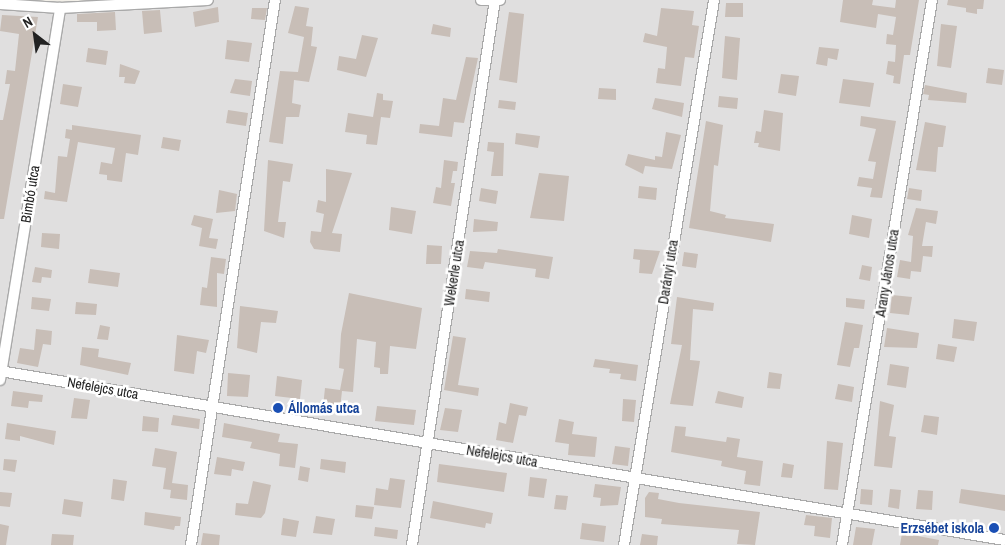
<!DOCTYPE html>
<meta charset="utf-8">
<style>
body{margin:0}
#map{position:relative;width:1005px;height:545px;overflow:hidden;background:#f2efe8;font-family:"Archivo Narrow",sans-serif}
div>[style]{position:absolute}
.residential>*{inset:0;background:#e0dfdf}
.building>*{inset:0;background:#c8beb7}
.roads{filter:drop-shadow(1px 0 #a9a9a9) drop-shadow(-1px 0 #a9a9a9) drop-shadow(0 1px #a9a9a9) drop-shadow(0 -1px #a9a9a9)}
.street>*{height:10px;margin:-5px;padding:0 5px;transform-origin:5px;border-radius:5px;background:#fff}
.dots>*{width:14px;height:14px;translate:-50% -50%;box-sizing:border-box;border:2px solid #fff;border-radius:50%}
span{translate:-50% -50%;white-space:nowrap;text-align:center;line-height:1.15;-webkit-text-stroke:5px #fff;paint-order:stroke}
.street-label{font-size:14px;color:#222}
.transit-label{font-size:14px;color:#164399;font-weight:700}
.left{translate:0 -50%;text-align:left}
.right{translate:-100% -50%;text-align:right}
.north{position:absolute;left:10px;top:10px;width:50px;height:50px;-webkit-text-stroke:4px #fff;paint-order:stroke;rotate:330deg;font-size:14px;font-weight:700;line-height:20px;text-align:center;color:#222}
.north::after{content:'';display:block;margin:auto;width:18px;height:22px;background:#222;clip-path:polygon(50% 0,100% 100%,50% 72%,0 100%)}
</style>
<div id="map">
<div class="residential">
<i style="clip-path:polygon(137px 0,1005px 0,1005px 545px,0 545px,0 7px)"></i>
</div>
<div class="building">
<i style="clip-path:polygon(843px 0,873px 0,872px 5px,895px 8px,896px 0,919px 0,910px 55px,904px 55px,900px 84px,893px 83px,894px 76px,886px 74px,888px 61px,895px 62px,896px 45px,886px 44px,887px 34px,893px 35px,896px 17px,878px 14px,876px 28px,840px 22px)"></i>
<i style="clip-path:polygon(948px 0,984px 0,983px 9px,977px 9px,977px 14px,966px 12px,966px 8px,947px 5px)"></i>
<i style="clip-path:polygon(726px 3px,743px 3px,743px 17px,725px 17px)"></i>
<i style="clip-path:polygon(295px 6px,309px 8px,306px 26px,313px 27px,311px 46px,317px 47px,314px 61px,309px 82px,294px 80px,292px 103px,301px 105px,299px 117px,286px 117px,283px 144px,269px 142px,280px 71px,298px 72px,304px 37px,288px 33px)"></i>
<i style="clip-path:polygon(218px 7px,219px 22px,195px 27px,193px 12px)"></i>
<i style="clip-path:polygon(252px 8px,267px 8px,265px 20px,251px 19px)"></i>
<i style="clip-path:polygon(661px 8px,694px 11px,692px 25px,699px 26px,694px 58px,685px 57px,681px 86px,656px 83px,658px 68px,665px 69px,667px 47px,643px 42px,645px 33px,657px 36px)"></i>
<i style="clip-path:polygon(160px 10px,162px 32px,144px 34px,142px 11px)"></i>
<i style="clip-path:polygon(115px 12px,116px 30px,97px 31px,97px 22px,77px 22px,77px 14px)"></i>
<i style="clip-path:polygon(509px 12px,524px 14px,517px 83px,499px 80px)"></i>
<i style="clip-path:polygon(2px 15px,38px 17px,4px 219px,0 219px,0 120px,3px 120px,10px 84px,5px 84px,7px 70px,15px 71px,19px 34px,0 31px)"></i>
<i style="clip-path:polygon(433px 24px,451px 28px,450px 37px,431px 34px)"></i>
<i style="clip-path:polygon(941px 24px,957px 26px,951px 68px,937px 66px)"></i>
<i style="clip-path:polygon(362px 35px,378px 38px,366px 77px,337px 70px,339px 56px,356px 59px)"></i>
<i style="clip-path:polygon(725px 36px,740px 38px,737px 80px,722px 78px)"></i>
<i style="clip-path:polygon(227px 40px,252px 43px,249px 62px,225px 59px)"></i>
<i style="clip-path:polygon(819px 47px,839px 49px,837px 60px,828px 58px,827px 66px,816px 64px)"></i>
<i style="clip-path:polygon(88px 48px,108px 51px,106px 65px,86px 62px)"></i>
<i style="clip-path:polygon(466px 57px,478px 58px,464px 123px,454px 122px,452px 137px,419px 133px,420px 124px,439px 126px,443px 98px,456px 100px)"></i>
<i style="clip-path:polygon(120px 64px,140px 71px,135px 84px,124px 83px,125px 77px,119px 77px)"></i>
<i style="clip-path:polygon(988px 68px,1004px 70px,1002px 85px,986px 83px)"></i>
<i style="clip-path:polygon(781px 74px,799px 76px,796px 96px,778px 93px)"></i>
<i style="clip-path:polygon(235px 79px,252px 81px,250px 96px,230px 93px)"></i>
<i style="clip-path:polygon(843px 79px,874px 83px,870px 107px,839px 103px)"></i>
<i style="clip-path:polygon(63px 84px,82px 87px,78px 107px,60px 104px)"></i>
<i style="clip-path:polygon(925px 85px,967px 93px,966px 103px,928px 100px,929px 95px,923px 94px)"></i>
<i style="clip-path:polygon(599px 88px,616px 89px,616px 100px,598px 99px)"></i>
<i style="clip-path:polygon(377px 93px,383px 94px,383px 100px,393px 101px,390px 118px,381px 117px,377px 145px,366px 144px,367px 135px,345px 132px,348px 113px,373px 117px)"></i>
<i style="clip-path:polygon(719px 96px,738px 98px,737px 109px,718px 107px)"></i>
<i style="clip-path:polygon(655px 98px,684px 103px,682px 117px,652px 109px)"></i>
<i style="clip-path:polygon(499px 100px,516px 102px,515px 110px,498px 108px)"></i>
<i style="clip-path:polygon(228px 110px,248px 113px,246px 126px,226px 123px)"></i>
<i style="clip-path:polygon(764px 110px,783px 113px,780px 151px,758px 147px,759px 143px,754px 143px,756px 131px,761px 132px)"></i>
<i style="clip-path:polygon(861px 116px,896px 121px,882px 198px,870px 197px,872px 188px,857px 186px,859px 177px,873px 179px,876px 162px,868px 161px,876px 129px,860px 126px)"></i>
<i style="clip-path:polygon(706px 121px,723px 125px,718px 166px,714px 165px,710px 211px,726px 215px,725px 218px,774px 224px,771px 242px,689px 228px)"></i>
<i style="clip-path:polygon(925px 122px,946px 126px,943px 147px,938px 147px,936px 172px,916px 170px)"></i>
<i style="clip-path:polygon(72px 125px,141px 135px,138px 155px,126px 153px,122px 182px,107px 180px,107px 175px,99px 174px,101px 162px,112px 164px,115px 148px,78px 142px,67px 202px,44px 199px,45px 191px,55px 193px,58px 156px,67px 157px,70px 139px,65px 138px,66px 129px,72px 130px)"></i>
<i style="clip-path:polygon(666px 132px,681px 135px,672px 169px,645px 166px,643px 174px,625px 165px,628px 154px,655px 160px,655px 156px,662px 157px)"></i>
<i style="clip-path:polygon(516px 133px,540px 136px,538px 148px,515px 144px)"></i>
<i style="clip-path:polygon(163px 137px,181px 140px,179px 151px,161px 148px)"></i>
<i style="clip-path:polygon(488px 142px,504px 143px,503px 176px,491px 176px,494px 152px,487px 151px)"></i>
<i style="clip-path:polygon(268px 160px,293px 164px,290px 182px,283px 181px,278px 222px,286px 222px,284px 238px,264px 231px)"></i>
<i style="clip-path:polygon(444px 160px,458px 162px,457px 171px,453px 171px,451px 183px,455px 183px,451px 206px,433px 203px,436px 187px,441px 188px)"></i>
<i style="clip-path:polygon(326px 169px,352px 173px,332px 233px,342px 234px,340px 252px,314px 249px,310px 242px,311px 231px,321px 232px,324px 214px,316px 212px,318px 200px,326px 202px)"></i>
<i style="clip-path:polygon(539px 173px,569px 176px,564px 221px,530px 218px)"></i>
<i style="clip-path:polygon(639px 186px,657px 188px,656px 200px,638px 198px)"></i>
<i style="clip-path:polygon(481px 188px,498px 191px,496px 204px,479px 201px)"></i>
<i style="clip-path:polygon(909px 188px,922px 190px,921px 201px,907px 199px)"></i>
<i style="clip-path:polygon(219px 190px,237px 194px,235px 211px,216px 213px)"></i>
<i style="clip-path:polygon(391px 207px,416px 211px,412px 234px,389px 230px)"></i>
<i style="clip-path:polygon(916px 208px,938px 211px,936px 224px,926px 222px,922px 246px,933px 246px,932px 257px,923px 256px,921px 272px,911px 271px,910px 279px,897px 277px,900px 260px,911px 262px,913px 236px,908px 235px)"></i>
<i style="clip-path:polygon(194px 215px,213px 219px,209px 238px,218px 239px,216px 249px,199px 246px,202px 228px,191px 225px)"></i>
<i style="clip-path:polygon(852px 215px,872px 219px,869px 238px,849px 234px)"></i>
<i style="clip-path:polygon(474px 219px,498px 222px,497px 231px,473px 232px)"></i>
<i style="clip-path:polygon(42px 233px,60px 234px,59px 249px,41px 247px)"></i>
<i style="clip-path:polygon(427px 245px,442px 246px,441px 264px,426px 264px)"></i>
<i style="clip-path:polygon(498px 249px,553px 257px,549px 279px,535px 277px,536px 269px,485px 262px,483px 269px,467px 267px,470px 251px,497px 253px)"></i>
<i style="clip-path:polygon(634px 249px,660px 251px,652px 274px,639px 273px,640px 260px,633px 259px)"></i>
<i style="clip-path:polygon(684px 252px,698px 254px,696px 268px,682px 266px)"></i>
<i style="clip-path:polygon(211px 257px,226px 259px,224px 274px,217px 273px,217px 307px,200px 305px,202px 287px,207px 288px)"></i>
<i style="clip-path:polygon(862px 265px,872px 267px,870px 281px,859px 279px)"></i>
<i style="clip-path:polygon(35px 267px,52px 270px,51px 278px,42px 277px,41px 283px,32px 282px)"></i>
<i style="clip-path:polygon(90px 269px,120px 273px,118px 287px,88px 283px)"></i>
<i style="clip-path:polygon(466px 289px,490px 292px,489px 302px,465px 299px)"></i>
<i style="clip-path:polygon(349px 293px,422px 308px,416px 349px,390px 346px,388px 374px,380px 374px,380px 368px,374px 367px,376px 342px,357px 339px,353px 392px,342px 391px,340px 409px,323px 407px,325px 388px,340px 390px,344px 369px,339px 368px,341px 334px)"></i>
<i style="clip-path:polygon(892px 295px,912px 297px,909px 315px,890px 313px)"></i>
<i style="clip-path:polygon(32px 297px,51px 299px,49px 311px,31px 309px)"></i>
<i style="clip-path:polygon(677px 297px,714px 303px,713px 311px,693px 309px,690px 360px,700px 361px,693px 406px,670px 404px,682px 345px,671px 344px)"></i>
<i style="clip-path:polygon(846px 298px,865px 300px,864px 309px,846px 307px)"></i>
<i style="clip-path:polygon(76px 302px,97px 304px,96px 315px,75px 314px)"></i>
<i style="clip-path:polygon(240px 306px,278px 311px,276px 323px,261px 322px,257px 353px,237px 348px)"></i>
<i style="clip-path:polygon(954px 319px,977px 322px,974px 341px,952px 338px)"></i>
<i style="clip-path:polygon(845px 322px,863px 325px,859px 348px,854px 348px,850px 367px,837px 365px)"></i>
<i style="clip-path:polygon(100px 325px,110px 327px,108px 340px,97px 339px)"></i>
<i style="clip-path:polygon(887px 328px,919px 333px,917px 348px,884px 347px)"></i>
<i style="clip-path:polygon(36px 329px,52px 331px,51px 345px,43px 344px,38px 367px,17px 363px,20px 348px,34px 350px)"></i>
<i style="clip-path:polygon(177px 335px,209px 340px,206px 353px,197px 351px,194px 374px,174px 371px)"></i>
<i style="clip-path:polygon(453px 336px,466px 338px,458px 385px,479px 388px,478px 396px,444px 390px)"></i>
<i style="clip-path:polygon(938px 344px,957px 347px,954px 362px,936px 359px)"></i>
<i style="clip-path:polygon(82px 347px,99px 349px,98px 357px,131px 363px,128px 375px,80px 365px)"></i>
<i style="clip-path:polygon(595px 359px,638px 365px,636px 381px,620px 379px,621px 374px,609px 373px,610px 369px,593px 367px)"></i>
<i style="clip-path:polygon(890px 364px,909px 367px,906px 388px,887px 385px)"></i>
<i style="clip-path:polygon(769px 372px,782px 374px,780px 389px,767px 388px)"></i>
<i style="clip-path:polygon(228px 373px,250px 375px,248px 397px,227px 396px)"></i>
<i style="clip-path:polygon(277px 376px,302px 380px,300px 399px,275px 396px)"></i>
<i style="clip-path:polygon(838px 384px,854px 387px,852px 402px,835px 399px)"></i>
<i style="clip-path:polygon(13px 391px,43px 395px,42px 402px,29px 401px,28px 408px,11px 406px)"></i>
<i style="clip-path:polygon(718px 391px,744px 397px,742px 408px,715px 403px)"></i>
<i style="clip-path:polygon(74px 398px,90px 400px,87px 419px,71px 418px)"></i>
<i style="clip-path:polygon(623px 399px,636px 400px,634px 422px,622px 421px)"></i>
<i style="clip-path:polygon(880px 401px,894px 405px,889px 436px,896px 437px,892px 468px,874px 466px)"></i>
<i style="clip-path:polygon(510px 403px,528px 407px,526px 416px,519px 415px,513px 443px,496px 440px,499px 422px,506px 424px)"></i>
<i style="clip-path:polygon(377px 406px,416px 410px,414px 425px,375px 421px)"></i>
<i style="clip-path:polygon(445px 408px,462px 410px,458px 432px,440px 430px)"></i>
<i style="clip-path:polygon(173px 415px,200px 419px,199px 429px,171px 425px)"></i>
<i style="clip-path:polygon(924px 415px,939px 417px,937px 435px,921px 432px)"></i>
<i style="clip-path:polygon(143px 416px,159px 418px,158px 432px,142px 431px)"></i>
<i style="clip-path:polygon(559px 419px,574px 422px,572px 434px,597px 437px,595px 457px,568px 455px,569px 444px,555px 442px)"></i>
<i style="clip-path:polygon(7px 423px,56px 431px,54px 445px,20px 436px,20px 441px,5px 439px)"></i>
<i style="clip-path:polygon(224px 423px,280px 434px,278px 442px,298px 444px,295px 468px,279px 466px,280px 454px,250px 448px,252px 442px,222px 437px)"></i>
<i style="clip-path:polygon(675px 426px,686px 427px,685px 436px,726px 442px,727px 437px,740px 439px,737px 457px,763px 461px,760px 486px,744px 484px,746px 471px,721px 466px,722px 461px,671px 452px)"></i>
<i style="clip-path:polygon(827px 441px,843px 443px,838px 490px,824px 489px)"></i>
<i style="clip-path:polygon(615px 446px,630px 448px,628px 466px,612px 464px)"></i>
<i style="clip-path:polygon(155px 448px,177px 452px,172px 483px,188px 485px,187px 500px,170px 498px,171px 490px,163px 489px,166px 468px,152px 466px)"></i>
<i style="clip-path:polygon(217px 457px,245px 462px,243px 471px,232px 469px,231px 476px,214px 474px)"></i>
<i style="clip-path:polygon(4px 459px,17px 460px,15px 472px,3px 470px)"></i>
<i style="clip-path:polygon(321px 459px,346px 462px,345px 473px,320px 469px)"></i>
<i style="clip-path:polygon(783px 463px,794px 465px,792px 478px,781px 477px)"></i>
<i style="clip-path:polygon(439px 464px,507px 473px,504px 492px,437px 482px)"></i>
<i style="clip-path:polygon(300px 466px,310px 468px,308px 482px,298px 480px)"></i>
<i style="clip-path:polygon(530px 477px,547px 479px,544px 498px,528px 496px)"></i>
<i style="clip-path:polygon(390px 478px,405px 480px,401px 508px,374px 505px,376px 488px,388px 490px)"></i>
<i style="clip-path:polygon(113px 479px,127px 481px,124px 501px,111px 499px)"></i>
<i style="clip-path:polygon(253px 481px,271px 485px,265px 513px,261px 518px,235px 515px,236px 503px,248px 504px)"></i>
<i style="clip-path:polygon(595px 484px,621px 487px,618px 505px,600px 506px,601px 498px,593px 497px)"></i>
<i style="clip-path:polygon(861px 489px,873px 490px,872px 505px,860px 504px)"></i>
<i style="clip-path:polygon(890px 489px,901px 490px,899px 509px,888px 507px)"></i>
<i style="clip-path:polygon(961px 489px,1005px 495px,1005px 511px,959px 503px)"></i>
<i style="clip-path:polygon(918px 490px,933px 491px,932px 510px,916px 509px)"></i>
<i style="clip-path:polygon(0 492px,12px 493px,10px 507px,0 506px)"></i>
<i style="clip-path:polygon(649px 492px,659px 493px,658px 499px,679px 503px,760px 512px,755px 545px,737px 544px,739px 530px,661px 524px,662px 519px,645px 517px,645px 498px)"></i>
<i style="clip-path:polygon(556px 495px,568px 496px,566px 510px,554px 509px)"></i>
<i style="clip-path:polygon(64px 499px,83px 502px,81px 517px,62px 514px)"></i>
<i style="clip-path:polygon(433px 501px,493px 513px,491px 524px,486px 523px,485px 528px,430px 518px)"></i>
<i style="clip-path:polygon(356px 505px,374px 507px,372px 519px,355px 517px)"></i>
<i style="clip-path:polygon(145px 512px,181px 517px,180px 526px,175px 526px,174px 530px,144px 525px)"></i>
<i style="clip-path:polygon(806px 515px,832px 518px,830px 538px,814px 536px,815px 526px,804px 525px)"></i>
<i style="clip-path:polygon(316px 516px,335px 519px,332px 535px,313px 533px)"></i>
<i style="clip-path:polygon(283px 518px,299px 521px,296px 537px,281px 535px)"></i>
<i style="clip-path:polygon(582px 523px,606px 526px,604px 542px,580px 539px)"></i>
<i style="clip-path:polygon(0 524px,9px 526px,6px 545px,0 545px)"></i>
<i style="clip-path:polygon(375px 527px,398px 530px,397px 539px,374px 536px)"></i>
<i style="clip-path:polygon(856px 527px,875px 529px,872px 545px,853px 545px)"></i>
<i style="clip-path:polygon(203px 533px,220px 535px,219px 545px,201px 545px)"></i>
<i style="clip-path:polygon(902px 533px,939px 540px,938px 545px,900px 545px)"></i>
<i style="clip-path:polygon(52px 534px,74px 535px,73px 545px,51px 545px)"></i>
<i style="clip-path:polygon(642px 534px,658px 536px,657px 545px,640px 545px)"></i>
</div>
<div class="roads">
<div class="street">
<i style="left:481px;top:0;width:19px"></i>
<i style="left:0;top:4px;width:60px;rotate:3.8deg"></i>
<i style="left:60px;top:8px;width:148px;rotate:-3.1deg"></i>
<i style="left:0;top:371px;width:1019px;rotate:9.55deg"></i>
<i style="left:0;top:380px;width:377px;rotate:-80.8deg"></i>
<i style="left:191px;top:545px;width:551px;rotate:-81.24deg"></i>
<i style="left:412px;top:545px;width:551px;rotate:-81.34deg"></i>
<i style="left:624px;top:545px;width:552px;rotate:-80.62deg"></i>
<i style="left:842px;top:545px;width:552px;rotate:-80.62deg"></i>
</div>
</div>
<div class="dots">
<i style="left:278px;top:408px;background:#1a4fb4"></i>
<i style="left:994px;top:528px;background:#1a4fb4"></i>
</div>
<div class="street-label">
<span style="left:30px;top:194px;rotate:-81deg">Bimbó utca</span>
<span style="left:668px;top:272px;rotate:-81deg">Darányi utca</span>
<span style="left:454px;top:273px;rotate:-81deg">Wekerle utca</span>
<span style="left:887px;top:273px;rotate:-81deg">Arany János utca</span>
<span style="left:103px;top:388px;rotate:10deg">Nefelejcs utca</span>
<span style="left:502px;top:456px;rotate:10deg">Nefelejcs utca</span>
</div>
<div class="transit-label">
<span class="left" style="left:288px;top:408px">Állomás utca</span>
<span class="right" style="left:984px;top:528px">Erzsébet iskola</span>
</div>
<div class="north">N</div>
</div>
